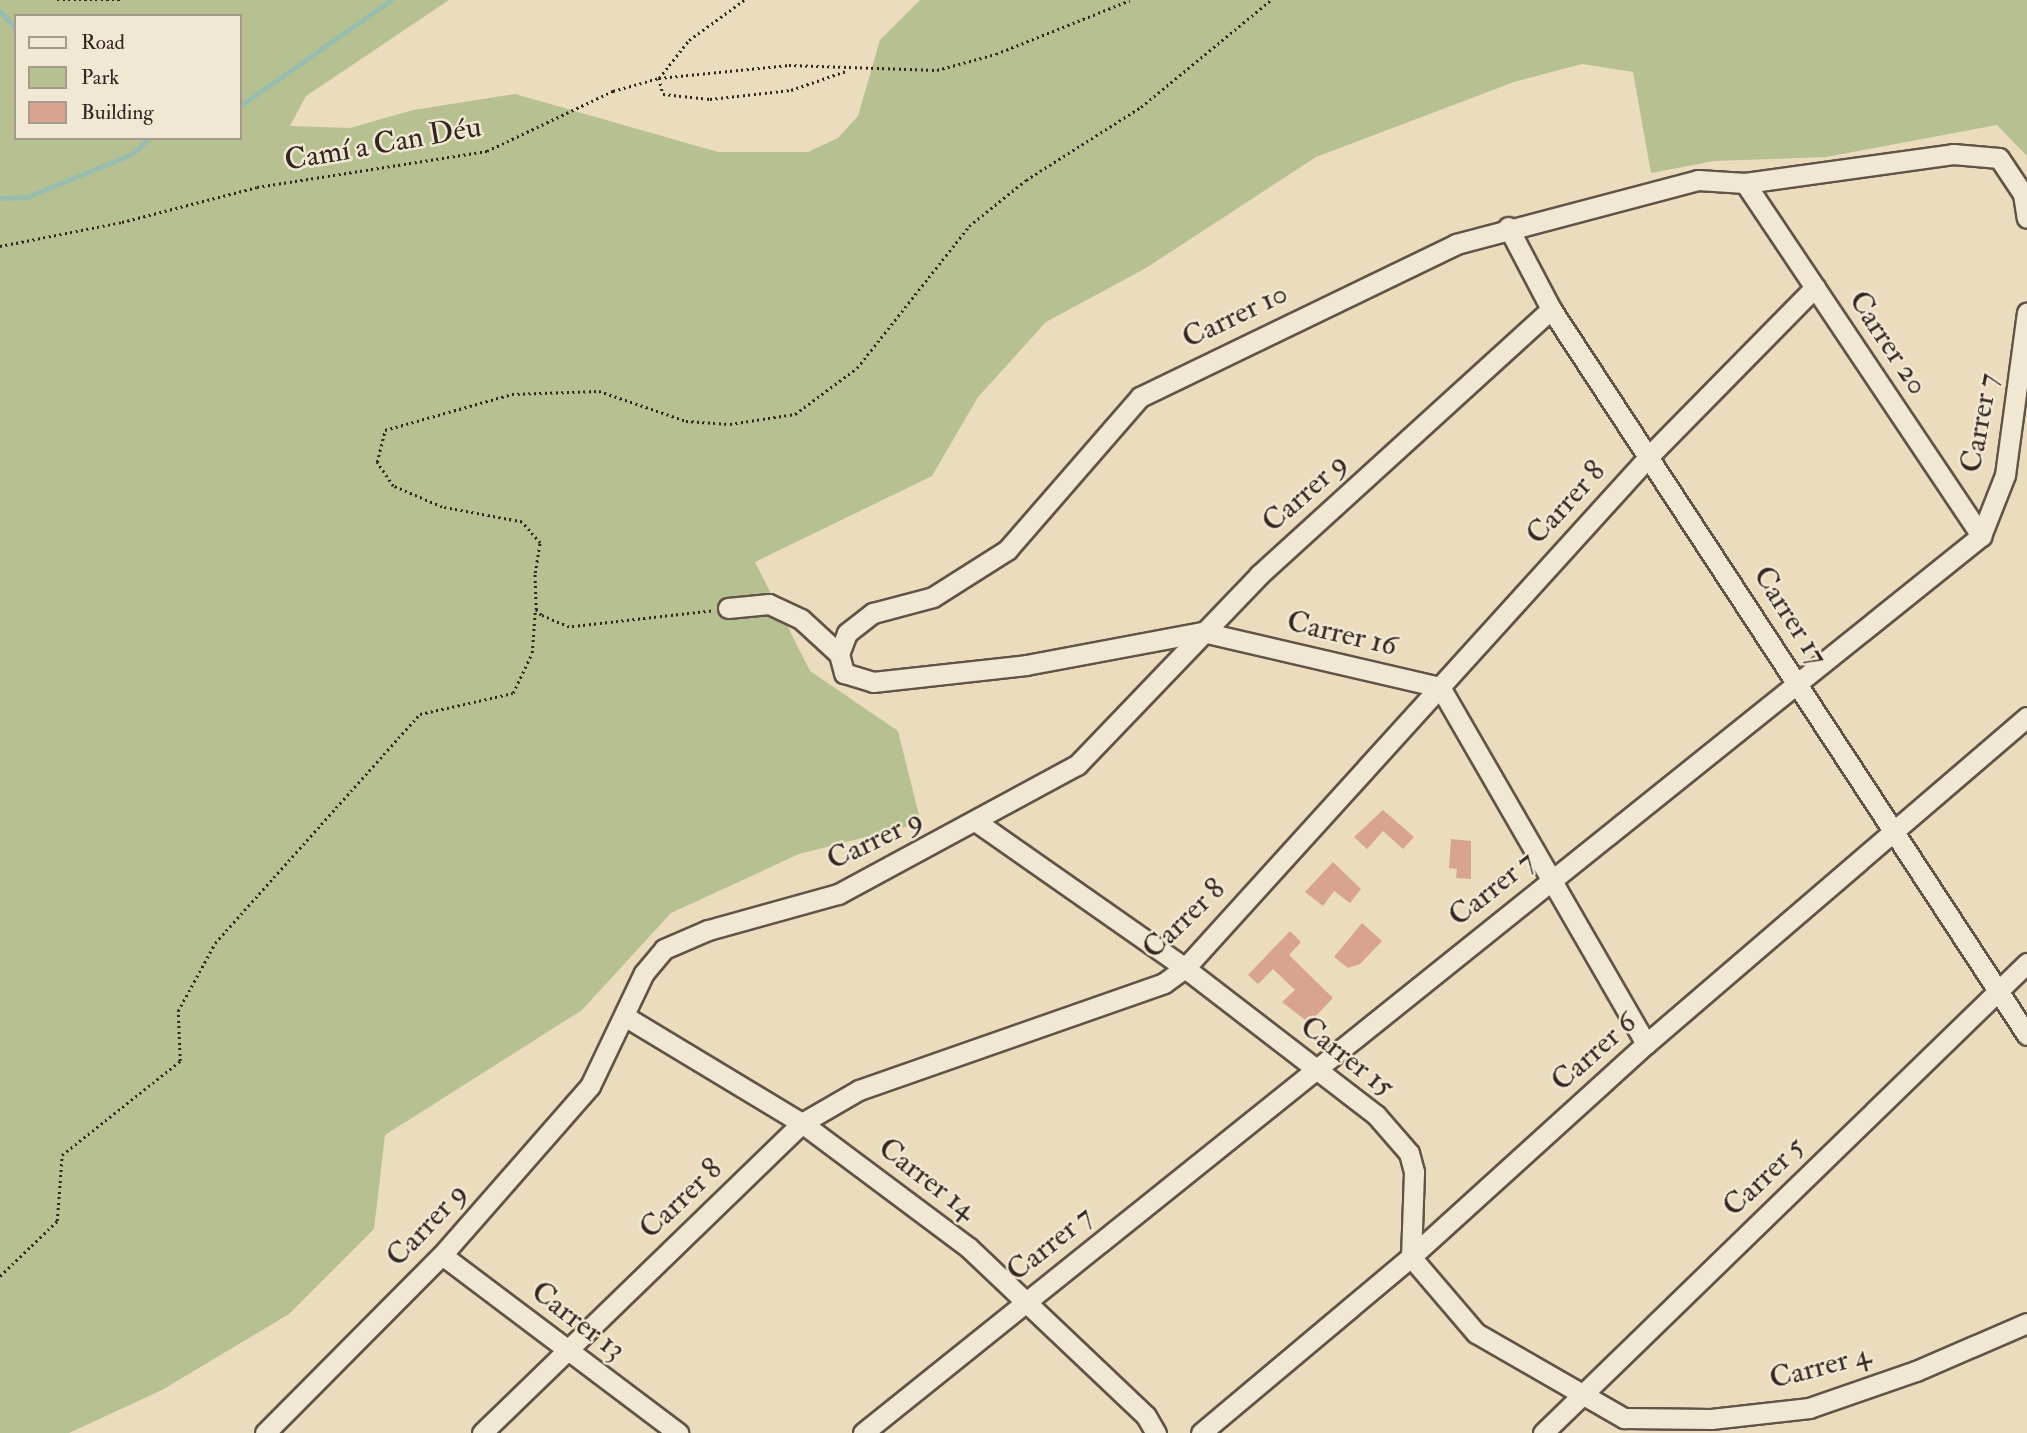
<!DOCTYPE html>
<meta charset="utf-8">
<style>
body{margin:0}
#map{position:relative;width:2027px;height:1433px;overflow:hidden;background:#eadcbc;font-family:"IM FELL Double Pica",serif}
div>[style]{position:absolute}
.green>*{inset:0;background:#b7c090}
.stream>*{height:5px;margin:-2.5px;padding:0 2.5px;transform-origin:2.5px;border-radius:2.5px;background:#98bcae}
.building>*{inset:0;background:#d8a391}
.path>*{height:2.5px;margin-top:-1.25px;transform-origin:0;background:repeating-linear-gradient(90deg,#332520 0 2px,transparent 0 5.5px)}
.roads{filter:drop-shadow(2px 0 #615347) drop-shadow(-2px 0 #615347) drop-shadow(0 2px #615347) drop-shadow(0 -2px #615347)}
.street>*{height:19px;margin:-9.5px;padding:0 9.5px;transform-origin:9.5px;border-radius:9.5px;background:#f1e8d3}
span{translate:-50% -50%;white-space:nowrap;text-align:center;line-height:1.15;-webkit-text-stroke:5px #f1e8d3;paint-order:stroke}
.street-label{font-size:30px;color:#332520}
.legend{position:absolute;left:14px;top:14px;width:228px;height:126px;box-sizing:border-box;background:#f1e8d3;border:2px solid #a59a8b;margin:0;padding:9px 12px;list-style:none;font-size:21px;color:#332520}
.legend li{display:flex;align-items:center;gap:14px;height:35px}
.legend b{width:35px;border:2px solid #a59a8b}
</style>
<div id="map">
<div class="green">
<i style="clip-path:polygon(evenodd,0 0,449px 0,306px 96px,290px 126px,350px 128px,413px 110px,515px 94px,718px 152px,808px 152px,838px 138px,858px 116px,880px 40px,920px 0,2027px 0,2027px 156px,1997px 125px,1826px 157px,1714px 161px,1651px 173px,1633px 72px,1582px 64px,1514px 82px,1316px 157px,1146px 268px,1046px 322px,978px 397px,932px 476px,755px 562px,810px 671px,898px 731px,921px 823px,799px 854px,671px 913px,582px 1010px,385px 1135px,374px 1229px,289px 1314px,162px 1390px,69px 1433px,0 1433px,0 0,16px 16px,240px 16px,240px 138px,16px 138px,16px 16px)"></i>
</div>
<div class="stream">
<i style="left:0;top:11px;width:24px;rotate:48deg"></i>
<i style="left:240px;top:106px;width:184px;rotate:-35.1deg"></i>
<i style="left:0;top:198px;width:27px;rotate:-2deg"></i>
<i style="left:27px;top:197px;width:113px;rotate:-22.3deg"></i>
<i style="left:132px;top:154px;width:23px;rotate:-43deg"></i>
</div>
<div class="building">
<i style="clip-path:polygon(1383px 810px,1414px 837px,1403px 849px,1383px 831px,1367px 849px,1354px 837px)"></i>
<i style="clip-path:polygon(1451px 839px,1471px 841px,1471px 879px,1456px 878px,1457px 869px,1449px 868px)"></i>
<i style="clip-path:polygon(1333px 862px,1361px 889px,1350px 903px,1334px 891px,1323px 906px,1305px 892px)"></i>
<i style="clip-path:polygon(1362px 923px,1382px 941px,1360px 964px,1348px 968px,1334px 957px)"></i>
<i style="clip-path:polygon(1290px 931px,1301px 942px,1289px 955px,1333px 998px,1309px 1023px,1282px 1002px,1295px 990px,1273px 969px,1258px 984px,1248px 975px)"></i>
</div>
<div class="path">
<i style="left:57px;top:0;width:63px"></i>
<i style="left:659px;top:78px;width:16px;rotate:76deg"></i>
<i style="left:663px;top:94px;width:47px;rotate:6.1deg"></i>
<i style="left:710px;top:99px;width:81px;rotate:-6.3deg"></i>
<i style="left:791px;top:90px;width:58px;rotate:-19.1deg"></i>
<i style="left:659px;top:78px;width:48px;rotate:-51.7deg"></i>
<i style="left:689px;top:40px;width:68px;rotate:-36deg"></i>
<i style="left:0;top:246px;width:124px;rotate:-11.1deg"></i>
<i style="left:122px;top:222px;width:139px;rotate:-14.5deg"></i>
<i style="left:257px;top:187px;width:233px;rotate:-8.9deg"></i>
<i style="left:487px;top:151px;width:140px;rotate:-25.5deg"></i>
<i style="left:613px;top:91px;width:48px;rotate:-15.8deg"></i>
<i style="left:659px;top:78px;width:131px;rotate:-5.7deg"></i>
<i style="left:789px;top:65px;width:148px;rotate:1.9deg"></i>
<i style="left:937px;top:70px;width:61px;rotate:-15.2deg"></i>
<i style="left:996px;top:54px;width:144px;rotate:-21.9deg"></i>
<i style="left:711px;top:611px;width:143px;rotate:173.6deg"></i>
<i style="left:569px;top:627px;width:30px;rotate:-157deg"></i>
<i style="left:541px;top:615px;width:7px;rotate:-135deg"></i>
<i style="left:536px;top:610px;width:37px;rotate:-92deg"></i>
<i style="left:535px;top:573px;width:30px;rotate:-81deg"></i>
<i style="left:540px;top:543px;width:28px;rotate:-131deg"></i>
<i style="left:522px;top:522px;width:81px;rotate:-169.4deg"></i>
<i style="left:442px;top:507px;width:53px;rotate:-156.8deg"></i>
<i style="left:393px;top:486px;width:29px;rotate:-124deg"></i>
<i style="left:377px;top:462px;width:33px;rotate:-76deg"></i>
<i style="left:385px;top:430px;width:132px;rotate:-15.8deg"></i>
<i style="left:512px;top:394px;width:87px;rotate:-2deg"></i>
<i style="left:599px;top:391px;width:92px;rotate:19deg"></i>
<i style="left:686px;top:421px;width:44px;rotate:3.9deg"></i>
<i style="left:730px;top:424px;width:66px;rotate:-8.7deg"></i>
<i style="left:795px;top:414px;width:77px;rotate:-36.6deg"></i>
<i style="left:857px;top:368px;width:181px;rotate:-51.7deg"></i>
<i style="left:969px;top:226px;width:73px;rotate:-38.9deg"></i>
<i style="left:1026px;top:180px;width:136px;rotate:-32.4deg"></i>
<i style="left:1141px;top:107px;width:168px;rotate:-39.5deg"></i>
<i style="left:0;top:1276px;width:79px;rotate:-44deg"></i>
<i style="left:57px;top:1221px;width:66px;rotate:-85.7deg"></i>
<i style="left:62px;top:1155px;width:151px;rotate:-38.5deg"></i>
<i style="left:180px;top:1061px;width:50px;rotate:-92.3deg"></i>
<i style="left:178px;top:1011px;width:77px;rotate:-61.4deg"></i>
<i style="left:215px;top:943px;width:307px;rotate:-48.2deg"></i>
<i style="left:420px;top:714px;width:95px;rotate:-12.7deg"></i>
<i style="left:513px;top:693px;width:44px;rotate:-64.6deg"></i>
<i style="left:532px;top:653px;width:42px;rotate:-85.9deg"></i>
</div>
<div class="roads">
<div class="street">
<i style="left:1745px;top:183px;width:425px;rotate:56.2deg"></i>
<i style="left:1508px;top:227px;width:93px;rotate:62.3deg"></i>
<i style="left:1551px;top:309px;width:868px;rotate:56.75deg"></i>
<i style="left:728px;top:608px;width:41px;rotate:-5.6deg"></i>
<i style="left:769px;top:604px;width:35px;rotate:25deg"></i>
<i style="left:801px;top:619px;width:52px;rotate:42.6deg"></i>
<i style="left:839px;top:654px;width:22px;rotate:-69deg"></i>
<i style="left:847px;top:633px;width:33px;rotate:-38deg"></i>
<i style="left:873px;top:613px;width:62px;rotate:-14.9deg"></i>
<i style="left:933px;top:597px;width:88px;rotate:-32.4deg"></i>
<i style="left:1007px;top:550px;width:203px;rotate:-49deg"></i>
<i style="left:1140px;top:397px;width:351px;rotate:-25.8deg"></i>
<i style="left:1456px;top:244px;width:250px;rotate:-14.8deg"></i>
<i style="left:1698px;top:180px;width:47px;rotate:3.7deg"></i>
<i style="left:1745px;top:183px;width:210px;rotate:-7.9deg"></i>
<i style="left:1953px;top:154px;width:46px;rotate:5deg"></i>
<i style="left:1999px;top:158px;width:43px;rotate:56.3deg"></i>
<i style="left:2023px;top:194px;width:24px;rotate:81deg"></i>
<i style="left:839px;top:654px;width:20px;rotate:75deg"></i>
<i style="left:844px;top:673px;width:30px;rotate:17deg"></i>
<i style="left:873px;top:682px;width:154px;rotate:-6.3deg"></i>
<i style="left:1026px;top:665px;width:180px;rotate:-10.6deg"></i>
<i style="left:1203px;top:632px;width:243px;rotate:13.1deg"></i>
<i style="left:1440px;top:687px;width:412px;rotate:60deg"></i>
<i style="left:978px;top:823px;width:253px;rotate:35deg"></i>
<i style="left:1185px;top:968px;width:241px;rotate:37.6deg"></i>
<i style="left:1376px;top:1115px;width:50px;rotate:49deg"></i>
<i style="left:1409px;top:1153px;width:20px;rotate:75deg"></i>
<i style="left:1414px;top:1172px;width:85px;rotate:92deg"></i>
<i style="left:1411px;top:1257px;width:100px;rotate:49.5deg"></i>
<i style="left:1476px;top:1333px;width:171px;rotate:29.9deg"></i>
<i style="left:1624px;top:1418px;width:87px;rotate:0.7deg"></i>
<i style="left:1711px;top:1419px;width:99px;rotate:-6.4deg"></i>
<i style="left:1809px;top:1408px;width:113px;rotate:-19.1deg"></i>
<i style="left:1916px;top:1371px;width:121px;rotate:-23.4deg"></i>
<i style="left:626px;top:1017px;width:205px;rotate:31.1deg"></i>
<i style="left:802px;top:1123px;width:207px;rotate:36.8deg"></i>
<i style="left:968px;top:1247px;width:245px;rotate:43.5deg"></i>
<i style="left:1146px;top:1416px;width:20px;rotate:60deg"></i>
<i style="left:442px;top:1255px;width:296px;rotate:37deg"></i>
<i style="left:265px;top:1433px;width:251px;rotate:-45.2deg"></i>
<i style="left:442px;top:1255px;width:225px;rotate:-48.8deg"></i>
<i style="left:590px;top:1086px;width:125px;rotate:-64.5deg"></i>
<i style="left:644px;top:973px;width:31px;rotate:-50deg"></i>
<i style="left:664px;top:949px;width:48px;rotate:-23.4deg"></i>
<i style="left:708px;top:930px;width:135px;rotate:-15.5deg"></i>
<i style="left:838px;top:894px;width:272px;rotate:-28.4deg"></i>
<i style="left:1077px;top:765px;width:263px;rotate:-46.2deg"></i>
<i style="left:1259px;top:575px;width:395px;rotate:-42.3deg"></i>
<i style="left:482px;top:1433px;width:446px;rotate:-44.1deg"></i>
<i style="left:802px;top:1123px;width:66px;rotate:-30.1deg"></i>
<i style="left:859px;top:1090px;width:323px;rotate:-19.3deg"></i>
<i style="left:1164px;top:983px;width:26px;rotate:-36deg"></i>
<i style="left:1185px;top:968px;width:694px;rotate:-47.8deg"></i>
<i style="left:1651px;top:454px;width:234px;rotate:-45.5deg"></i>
<i style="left:863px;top:1433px;width:1433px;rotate:-38.74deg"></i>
<i style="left:1981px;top:536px;width:66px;rotate:-68.5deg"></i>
<i style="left:2005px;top:475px;width:164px;rotate:-82.3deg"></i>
<i style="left:1201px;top:1433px;width:274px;rotate:-40deg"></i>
<i style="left:1411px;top:1257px;width:317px;rotate:-42.2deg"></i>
<i style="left:1646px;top:1044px;width:502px;rotate:-40.64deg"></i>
<i style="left:1543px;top:1433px;width:675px;rotate:-44.16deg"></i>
</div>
</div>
<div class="street-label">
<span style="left:383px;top:144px;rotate:-10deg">Camí a Can Déu</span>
<span style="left:1235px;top:316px;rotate:-26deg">Carrer 10</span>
<span style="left:1888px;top:343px;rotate:56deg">Carrer 20</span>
<span style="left:1980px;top:423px;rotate:-80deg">Carrer 7</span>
<span style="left:1305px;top:493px;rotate:-42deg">Carrer 9</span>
<span style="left:1566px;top:503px;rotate:-48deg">Carrer 8</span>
<span style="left:1790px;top:616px;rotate:57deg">Carrer 17</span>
<span style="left:1342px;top:634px;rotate:13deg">Carrer 16</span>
<span style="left:875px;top:840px;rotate:-26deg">Carrer 9</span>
<span style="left:1492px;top:889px;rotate:-39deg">Carrer 7</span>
<span style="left:1184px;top:919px;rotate:-44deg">Carrer 8</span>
<span style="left:1594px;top:1052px;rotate:-42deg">Carrer 6</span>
<span style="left:1347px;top:1057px;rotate:38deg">Carrer 15</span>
<span style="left:1764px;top:1177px;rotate:-44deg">Carrer 5</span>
<span style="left:927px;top:1179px;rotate:37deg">Carrer 14</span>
<span style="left:681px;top:1199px;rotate:-44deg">Carrer 8</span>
<span style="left:427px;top:1225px;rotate:-47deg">Carrer 9</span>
<span style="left:1050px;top:1244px;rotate:-39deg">Carrer 7</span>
<span style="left:578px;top:1321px;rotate:37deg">Carrer 13</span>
<span style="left:1820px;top:1367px;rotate:-15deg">Carrer 4</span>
</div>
<ul class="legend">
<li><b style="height:9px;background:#f1e8d3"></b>Road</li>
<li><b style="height:19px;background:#b7c090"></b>Park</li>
<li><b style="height:19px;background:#d8a391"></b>Building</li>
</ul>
</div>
